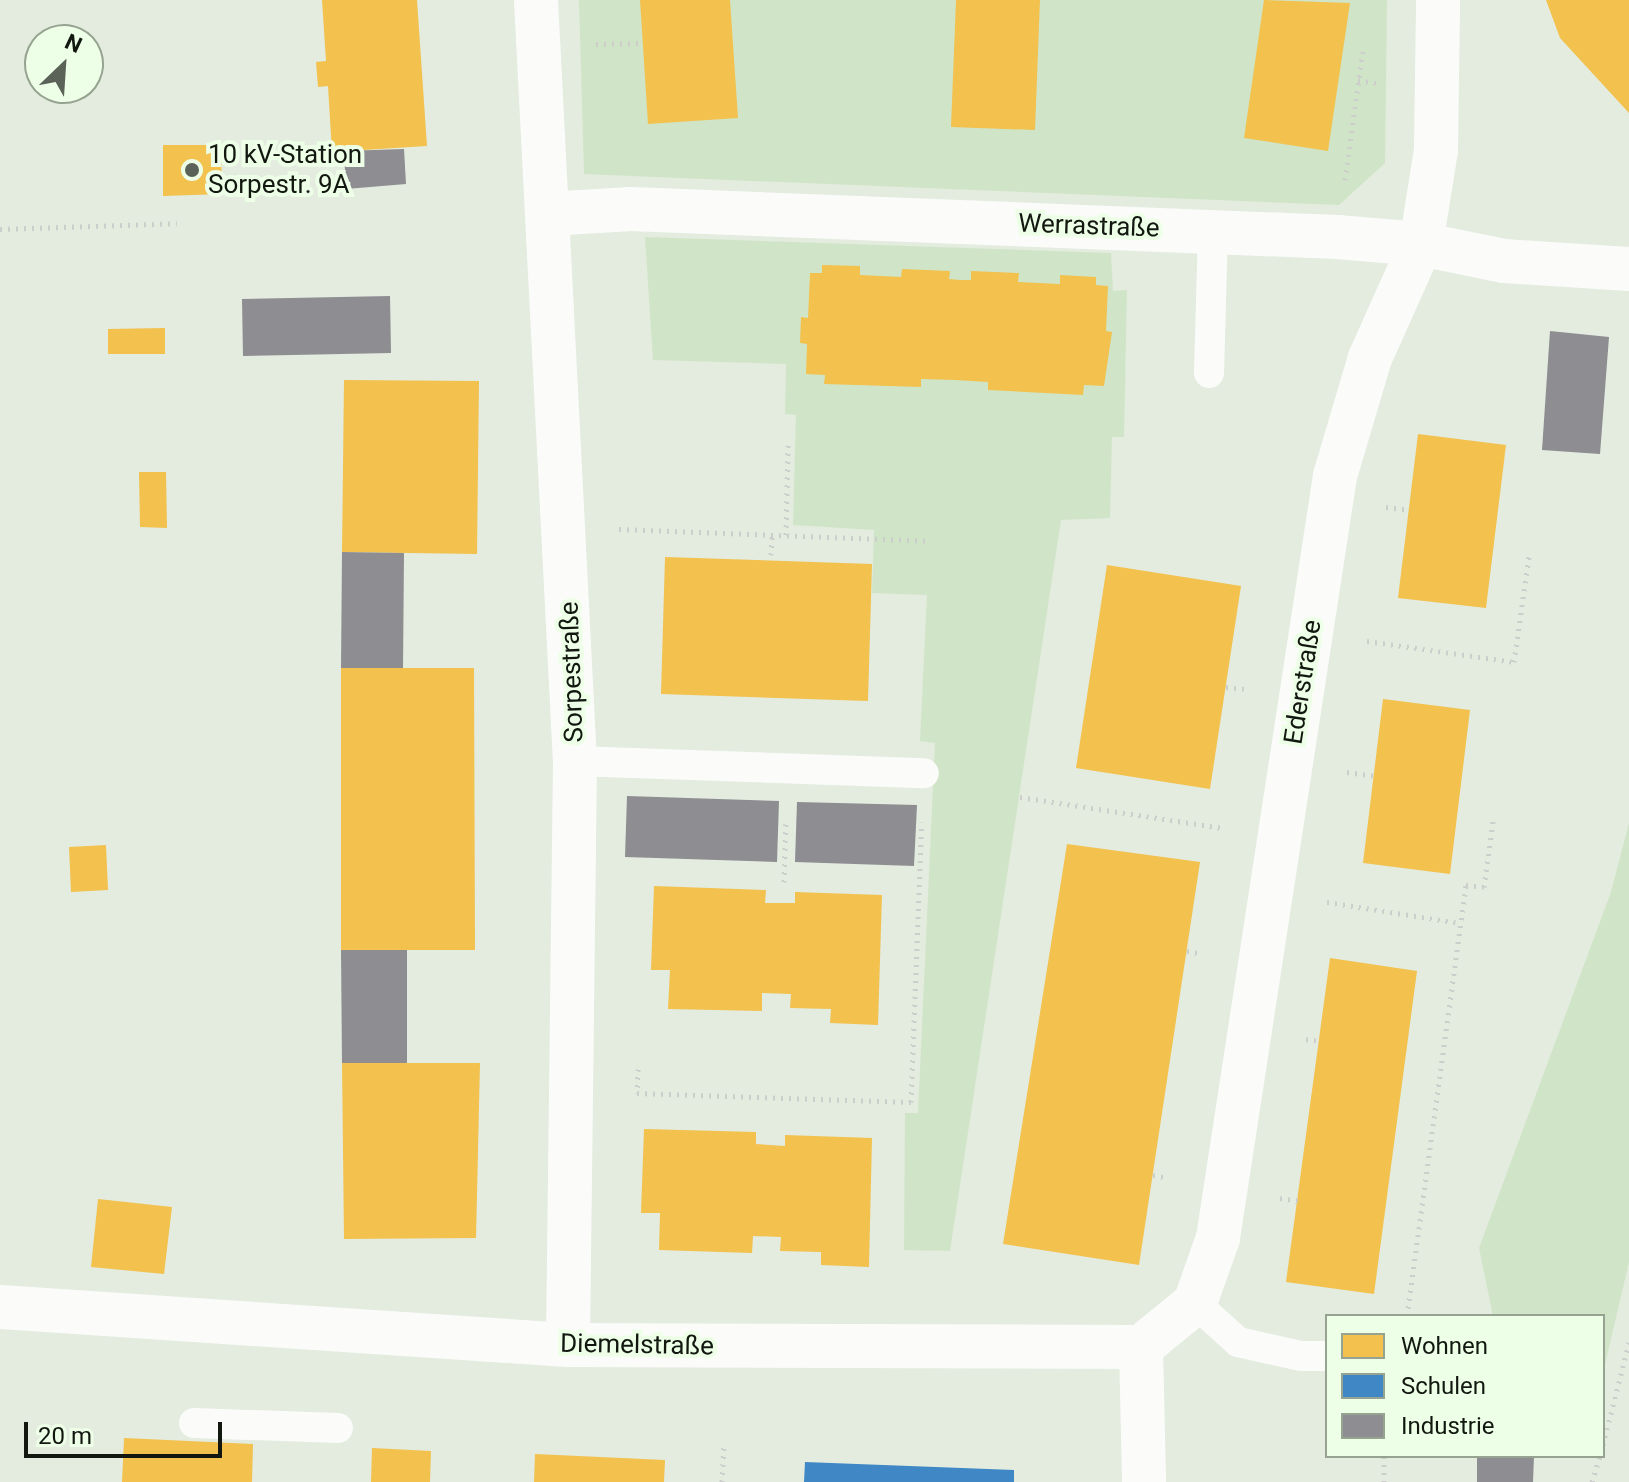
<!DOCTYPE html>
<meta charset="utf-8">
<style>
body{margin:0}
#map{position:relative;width:1629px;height:1482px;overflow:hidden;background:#e3ecdf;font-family:Roboto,sans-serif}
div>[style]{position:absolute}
.green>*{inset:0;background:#d0e5c7}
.homes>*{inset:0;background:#f2c14e}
.schools>*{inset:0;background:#3f88c5}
.industry>*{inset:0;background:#8d8d92}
.path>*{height:5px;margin-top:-2.5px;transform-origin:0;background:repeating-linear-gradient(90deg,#cccecb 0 2px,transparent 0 8px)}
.service>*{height:30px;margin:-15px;padding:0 15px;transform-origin:15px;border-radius:15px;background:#fbfcfa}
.minor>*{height:44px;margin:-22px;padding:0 22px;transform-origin:22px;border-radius:22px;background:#fbfcfa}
.dots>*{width:22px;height:22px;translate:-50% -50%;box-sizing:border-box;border:4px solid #eeffe7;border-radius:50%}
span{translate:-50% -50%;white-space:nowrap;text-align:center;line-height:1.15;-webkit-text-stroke:8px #eeffe7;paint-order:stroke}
.poi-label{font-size:26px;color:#121810}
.left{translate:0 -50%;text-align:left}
.street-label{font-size:26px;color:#121810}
.legend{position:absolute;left:1325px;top:1314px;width:280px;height:144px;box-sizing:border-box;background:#eeffe7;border:2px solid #96a391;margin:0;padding:10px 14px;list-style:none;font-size:24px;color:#121810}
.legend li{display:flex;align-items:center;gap:16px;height:40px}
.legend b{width:40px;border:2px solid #96a391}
.north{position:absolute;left:24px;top:24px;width:80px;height:80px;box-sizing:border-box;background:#eeffe7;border:2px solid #96a391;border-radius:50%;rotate:25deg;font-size:22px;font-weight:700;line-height:32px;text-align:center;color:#121810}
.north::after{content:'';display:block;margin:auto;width:28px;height:36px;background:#5b6258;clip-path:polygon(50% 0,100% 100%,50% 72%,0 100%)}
.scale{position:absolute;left:24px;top:1422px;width:198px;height:36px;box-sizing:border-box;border:4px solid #121810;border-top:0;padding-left:10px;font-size:24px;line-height:28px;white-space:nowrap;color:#121810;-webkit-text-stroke:6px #eeffe7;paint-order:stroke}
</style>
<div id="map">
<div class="green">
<i style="clip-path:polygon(579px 0,1387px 0,1385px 163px,1339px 205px,584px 174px)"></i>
<i style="clip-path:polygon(645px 237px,1111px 253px,1113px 291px,1127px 290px,1124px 437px,1112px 437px,1110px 518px,1061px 520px,950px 1251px,904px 1250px,905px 1113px,918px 1113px,935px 743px,920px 741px,927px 595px,872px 593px,874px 530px,793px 525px,796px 415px,785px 414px,786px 364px,653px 360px)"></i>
<i style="clip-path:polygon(1629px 823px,1629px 1262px,1603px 1373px,1603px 1316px,1493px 1316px,1479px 1248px,1611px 892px)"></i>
</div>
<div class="homes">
<i style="clip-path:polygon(322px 0,417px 0,427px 146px,332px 152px,328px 86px,318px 87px,316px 62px,326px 61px)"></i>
<i style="clip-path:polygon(640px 0,730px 0,738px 118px,648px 124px)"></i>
<i style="clip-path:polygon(956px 0,1040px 0,1035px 130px,951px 127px)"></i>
<i style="clip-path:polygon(1264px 0,1350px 3px,1328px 151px,1244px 138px)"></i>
<i style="clip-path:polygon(1546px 0,1629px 0,1629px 113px,1560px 38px)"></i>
<i style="clip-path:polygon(163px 145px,221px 145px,222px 194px,163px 196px)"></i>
<i style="clip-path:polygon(822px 265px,860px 266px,860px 275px,901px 277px,902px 269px,950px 271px,949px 279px,960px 280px,971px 280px,971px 271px,1019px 273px,1018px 282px,1060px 284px,1060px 275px,1096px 277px,1096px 285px,1108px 286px,1106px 331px,1112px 332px,1104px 386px,1084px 385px,1083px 395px,988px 390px,988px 382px,955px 380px,921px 379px,921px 387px,824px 384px,825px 375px,806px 374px,807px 344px,800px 343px,801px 317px,808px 318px,810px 273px,822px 273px)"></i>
<i style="clip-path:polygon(165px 328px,165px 354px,108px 354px,108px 329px)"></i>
<i style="clip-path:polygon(344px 380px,479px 381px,477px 554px,342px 552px)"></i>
<i style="clip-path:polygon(1418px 434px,1506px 445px,1486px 608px,1398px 598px)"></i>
<i style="clip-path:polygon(139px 472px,166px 472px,167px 528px,140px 527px)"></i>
<i style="clip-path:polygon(665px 557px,872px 564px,868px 701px,661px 694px)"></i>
<i style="clip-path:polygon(1107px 565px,1241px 586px,1210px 789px,1076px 768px)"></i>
<i style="clip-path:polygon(341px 668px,474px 668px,475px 950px,341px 950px)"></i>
<i style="clip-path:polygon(1383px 699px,1470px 710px,1450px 874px,1363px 863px)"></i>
<i style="clip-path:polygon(1067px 844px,1200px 862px,1139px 1265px,1003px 1244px)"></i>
<i style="clip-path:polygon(106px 845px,108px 890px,71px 892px,69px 847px)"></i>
<i style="clip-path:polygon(654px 886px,766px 890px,765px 903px,795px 903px,795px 892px,882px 895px,878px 1025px,830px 1023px,831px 1009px,790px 1008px,791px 994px,762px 993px,762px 1011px,668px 1009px,670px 970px,651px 970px)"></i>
<i style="clip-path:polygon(1330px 958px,1417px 971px,1374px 1294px,1286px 1282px)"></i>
<i style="clip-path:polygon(342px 1063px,480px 1063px,476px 1238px,344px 1239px)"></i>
<i style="clip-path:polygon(644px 1129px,756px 1132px,756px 1144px,785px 1146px,785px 1135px,872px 1138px,869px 1267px,821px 1265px,821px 1252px,780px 1251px,781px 1237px,753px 1236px,752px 1253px,659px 1250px,660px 1213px,641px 1213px)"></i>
<i style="clip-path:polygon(98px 1199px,172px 1207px,164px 1274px,91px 1267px)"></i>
<i style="clip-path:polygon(124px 1438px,253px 1444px,252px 1482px,122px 1482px)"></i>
<i style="clip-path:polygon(372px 1448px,431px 1451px,430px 1482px,371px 1482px)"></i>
<i style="clip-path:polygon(535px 1454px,665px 1460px,664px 1482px,534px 1482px)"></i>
</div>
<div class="schools">
<i style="clip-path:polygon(805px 1462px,1014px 1470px,1014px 1482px,804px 1482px)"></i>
</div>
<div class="industry">
<i style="clip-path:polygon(404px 149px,406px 184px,346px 189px,344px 151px)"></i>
<i style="clip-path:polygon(390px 296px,391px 353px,243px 356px,242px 299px)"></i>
<i style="clip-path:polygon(1550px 331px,1609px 337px,1600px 454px,1542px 450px)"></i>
<i style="clip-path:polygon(342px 552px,404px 553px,403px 668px,341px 668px)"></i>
<i style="clip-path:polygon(627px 796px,779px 801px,777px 862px,625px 857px)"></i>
<i style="clip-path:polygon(797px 802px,917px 805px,914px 866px,795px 862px)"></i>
<i style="clip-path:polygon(341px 950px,407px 950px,407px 1063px,342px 1063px)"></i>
<i style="clip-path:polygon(1477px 1456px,1534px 1456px,1533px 1482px,1477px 1482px)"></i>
</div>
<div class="path">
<i style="left:596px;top:44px;width:47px;rotate:-1.2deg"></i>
<i style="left:1358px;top:80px;width:23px;rotate:10deg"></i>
<i style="left:1345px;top:180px;width:131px;rotate:-82.1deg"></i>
<i style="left:0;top:229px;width:177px;rotate:-1.9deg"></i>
<i style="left:1386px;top:507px;width:23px;rotate:7deg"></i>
<i style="left:619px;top:529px;width:309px;rotate:2.2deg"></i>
<i style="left:786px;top:535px;width:90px;rotate:-88.7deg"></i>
<i style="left:771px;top:555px;width:21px;rotate:-87deg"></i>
<i style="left:1367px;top:641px;width:148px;rotate:8.1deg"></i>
<i style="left:1514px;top:662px;width:107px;rotate:-81.9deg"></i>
<i style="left:1226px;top:687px;width:18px;rotate:6deg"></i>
<i style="left:1347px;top:772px;width:27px;rotate:8deg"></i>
<i style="left:1020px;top:797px;width:205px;rotate:8.7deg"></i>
<i style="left:784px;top:882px;width:63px;rotate:-88.2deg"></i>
<i style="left:1327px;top:902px;width:135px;rotate:9deg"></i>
<i style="left:1187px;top:951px;width:16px;rotate:11deg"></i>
<i style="left:1306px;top:1039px;width:13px;rotate:9deg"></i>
<i style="left:638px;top:1069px;width:24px;rotate:92deg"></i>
<i style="left:637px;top:1093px;width:274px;rotate:1.9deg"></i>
<i style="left:911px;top:1102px;width:280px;rotate:-87.8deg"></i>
<i style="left:1153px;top:1175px;width:15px;rotate:11deg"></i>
<i style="left:1280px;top:1198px;width:18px;rotate:9deg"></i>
<i style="left:1407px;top:1316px;width:435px;rotate:-82.2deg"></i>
<i style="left:1466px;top:885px;width:18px;rotate:6deg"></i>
<i style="left:1484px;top:887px;width:67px;rotate:-82.2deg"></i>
<i style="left:1603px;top:1445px;width:106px;rotate:-75.8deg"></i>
<i style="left:722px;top:1482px;width:38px;rotate:-87deg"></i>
<i style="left:1384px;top:1482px;width:26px;rotate:-90deg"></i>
<i style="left:1592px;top:1482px;width:27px;rotate:-73deg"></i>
</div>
<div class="service">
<i style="left:1209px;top:373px;width:142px;rotate:-88.4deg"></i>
<i style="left:575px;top:761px;width:349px;rotate:2deg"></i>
<i style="left:1195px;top:1303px;width:58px;rotate:42.2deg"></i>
<i style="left:1238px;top:1342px;width:65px;rotate:12.5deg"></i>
<i style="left:1301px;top:1356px;width:26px"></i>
<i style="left:194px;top:1423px;width:144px;rotate:2deg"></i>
</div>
<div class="minor">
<i style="left:536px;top:0;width:762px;rotate:87.07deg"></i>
<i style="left:575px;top:761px;width:584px;rotate:90.69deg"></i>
<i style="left:548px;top:214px;width:83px;rotate:-3.4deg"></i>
<i style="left:631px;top:209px;width:707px;rotate:2.27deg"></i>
<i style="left:1337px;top:237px;width:84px;rotate:4.8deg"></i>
<i style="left:1421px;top:244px;width:85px;rotate:11.6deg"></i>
<i style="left:1504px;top:261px;width:125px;rotate:3.7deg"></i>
<i style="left:0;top:1307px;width:569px;rotate:3.83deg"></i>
<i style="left:568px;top:1345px;width:573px;rotate:0.2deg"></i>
<i style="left:1141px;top:1347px;width:70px;rotate:-39.2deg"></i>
<i style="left:1195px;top:1303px;width:69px;rotate:-70.5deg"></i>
<i style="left:1218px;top:1238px;width:771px;rotate:-81.27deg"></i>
<i style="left:1335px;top:476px;width:123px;rotate:-73.5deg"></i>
<i style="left:1370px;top:358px;width:125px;rotate:-65.9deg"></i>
<i style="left:1421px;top:244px;width:95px;rotate:-80.9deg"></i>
<i style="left:1436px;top:150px;width:150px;rotate:-89.2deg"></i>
<i style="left:1141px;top:1347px;width:135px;rotate:88.7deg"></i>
</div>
<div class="dots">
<i style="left:192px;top:170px;background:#5b6258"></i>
</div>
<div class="poi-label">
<span class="left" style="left:208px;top:170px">10 kV-Station<br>Sorpestr. 9A</span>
</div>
<div class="street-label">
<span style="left:1089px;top:226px;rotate:2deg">Werrastraße</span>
<span style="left:572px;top:672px;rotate:-92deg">Sorpestraße</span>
<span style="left:1303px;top:682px;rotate:-81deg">Ederstraße</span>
<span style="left:637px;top:1345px;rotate:1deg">Diemelstraße</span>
</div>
<ul class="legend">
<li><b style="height:22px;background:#f2c14e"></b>Wohnen</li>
<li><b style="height:22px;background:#3f88c5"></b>Schulen</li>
<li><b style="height:22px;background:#8d8d92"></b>Industrie</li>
</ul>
<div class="north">N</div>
<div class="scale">20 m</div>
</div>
